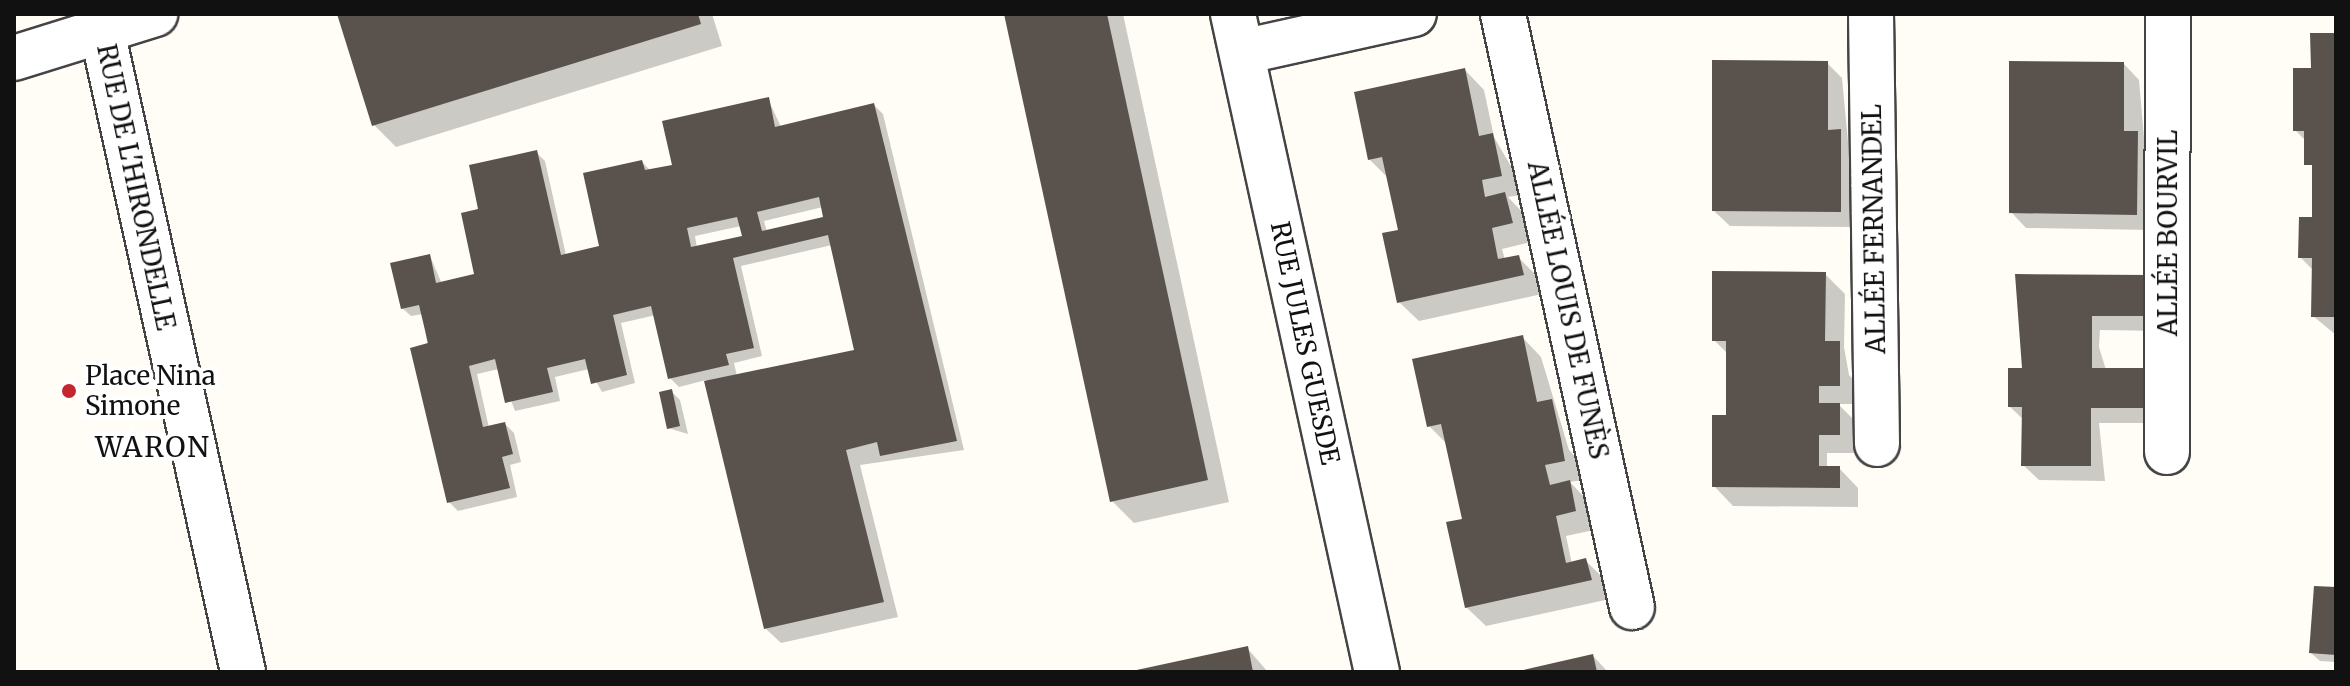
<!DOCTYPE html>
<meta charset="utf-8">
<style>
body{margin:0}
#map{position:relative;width:2350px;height:686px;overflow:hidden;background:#fffdf5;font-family:Merriweather,serif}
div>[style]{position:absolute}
.shadow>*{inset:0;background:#0003}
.building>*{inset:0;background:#5a524d}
.roads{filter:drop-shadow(2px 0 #444) drop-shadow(-2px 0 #444) drop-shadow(0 2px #444) drop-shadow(0 -2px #444)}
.minor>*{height:44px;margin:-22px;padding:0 22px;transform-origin:22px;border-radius:22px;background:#fff}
.dots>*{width:22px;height:22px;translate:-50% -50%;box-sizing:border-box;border:4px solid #fff;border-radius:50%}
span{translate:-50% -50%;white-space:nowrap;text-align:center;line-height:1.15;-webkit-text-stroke:8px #fff;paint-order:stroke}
.street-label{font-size:26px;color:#111}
.poi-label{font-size:26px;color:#111}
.left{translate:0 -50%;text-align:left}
.neighbourhood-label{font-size:28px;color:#111;letter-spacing:2px}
.frame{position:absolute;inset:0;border:16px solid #111;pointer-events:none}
</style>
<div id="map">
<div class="shadow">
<i style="clip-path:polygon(344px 14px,712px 14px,722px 46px,396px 147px,374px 125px)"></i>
<i style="clip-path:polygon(1006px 14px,1123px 14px,1229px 502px,1134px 523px,1112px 501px)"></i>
<i style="clip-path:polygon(2336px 35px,2336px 335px,2313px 316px,2314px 271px,2300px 257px,2314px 219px,2314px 172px,2306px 141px,2295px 130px,2313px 70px)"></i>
<i style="clip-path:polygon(1827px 63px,1842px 78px,1856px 227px,1730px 226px,1714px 211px)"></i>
<i style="clip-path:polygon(2124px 64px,2139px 80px,2152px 230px,2026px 228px,2011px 212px)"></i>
<i style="clip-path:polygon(1465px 70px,1484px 90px,1494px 137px,1516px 175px,1520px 195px,1508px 197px,1524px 214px,1531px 242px,1502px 249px,1505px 260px,1518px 257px,1537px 276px,1542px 294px,1419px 321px,1399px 302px,1400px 231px,1389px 179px,1369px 159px)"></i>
<i style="clip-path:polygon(evenodd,768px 99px,781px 127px,874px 105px,883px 114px,964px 450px,860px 465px,898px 617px,781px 643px,765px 628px,706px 380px,679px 387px,670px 378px,656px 315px,621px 323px,635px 383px,602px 392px,589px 369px,555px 377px,560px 401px,515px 411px,499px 369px,477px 374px,489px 428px,505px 424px,514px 433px,521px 462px,510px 465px,517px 497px,458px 511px,449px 502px,423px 314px,411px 316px,402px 308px,430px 256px,442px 284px,477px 276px,536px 152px,545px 161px,566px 255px,601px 248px,642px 162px,651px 171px,675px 166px,768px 99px,823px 207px,826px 219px,767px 232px,764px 221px,823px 207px,768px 99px,741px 226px,744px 237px,697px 248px,695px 236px,741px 226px,768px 99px,832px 245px,859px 359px,737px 376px,734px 363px,762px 356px,741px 266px,832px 245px)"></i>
<i style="clip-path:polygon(1825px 274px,1845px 294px,1844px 347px,1849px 375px,1859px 385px,1858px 404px,1838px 404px,1859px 425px,1858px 453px,1827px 453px,1827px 468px,1839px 468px,1858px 488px,1858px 507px,1733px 506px,1714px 486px,1728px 417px,1728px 354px,1714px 340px)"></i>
<i style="clip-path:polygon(2017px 276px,2148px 277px,2164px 331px,2100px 330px,2099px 347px,2106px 370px,2164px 423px,2099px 423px,2105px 481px,2039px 480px,2023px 465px,2024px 420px,2010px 407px,2024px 370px)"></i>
<i style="clip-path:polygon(1522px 337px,1541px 357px,1569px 450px,1579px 461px,1583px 480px,1570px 482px,1589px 502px,1594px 530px,1566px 536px,1572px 564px,1586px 561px,1605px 580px,1610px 599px,1486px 626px,1466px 607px,1464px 520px,1447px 444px,1429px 426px)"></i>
<i style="clip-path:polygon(671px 391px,680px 400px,688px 434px,668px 428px)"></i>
<i style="clip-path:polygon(2336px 589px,2336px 662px,2320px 661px,2311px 653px)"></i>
<i style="clip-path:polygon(1247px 648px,1268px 672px,1136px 672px)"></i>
<i style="clip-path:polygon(1593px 656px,1608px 672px,1523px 672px)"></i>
</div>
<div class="building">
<i style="clip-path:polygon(337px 14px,698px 14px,701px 24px,372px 126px)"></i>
<i style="clip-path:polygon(1004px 14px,1107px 14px,1208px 480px,1110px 502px)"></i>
<i style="clip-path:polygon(2310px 33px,2336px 33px,2336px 317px,2311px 317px,2312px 258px,2298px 258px,2299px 217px,2312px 217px,2312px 165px,2304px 165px,2304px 131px,2293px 131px,2293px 68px,2311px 68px)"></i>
<i style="clip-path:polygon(1712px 60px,1828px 61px,1828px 130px,1841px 129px,1841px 212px,1712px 211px)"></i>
<i style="clip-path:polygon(2009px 61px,2124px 62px,2124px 131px,2138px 131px,2137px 215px,2009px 213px)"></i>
<i style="clip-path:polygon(1465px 68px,1479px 136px,1493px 133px,1502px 176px,1482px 180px,1485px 197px,1505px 192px,1513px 223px,1492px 228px,1498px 259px,1519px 255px,1524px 275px,1397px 303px,1382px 233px,1398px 230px,1382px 157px,1368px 160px,1354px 92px)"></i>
<i style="clip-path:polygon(evenodd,769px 97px,775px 127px,874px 103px,957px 441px,880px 456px,877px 442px,846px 450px,884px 602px,764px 629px,704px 381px,854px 350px,828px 235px,733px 258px,754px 348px,726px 354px,729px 365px,668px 379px,651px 306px,613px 315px,627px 375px,591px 384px,585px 359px,547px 368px,553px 392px,505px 403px,495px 359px,469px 366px,483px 427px,505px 422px,513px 454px,502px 457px,510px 488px,447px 503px,410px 348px,428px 343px,419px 305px,401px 309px,390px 263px,430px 254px,436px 283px,474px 274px,461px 213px,478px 209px,469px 165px,537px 150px,561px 255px,599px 246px,583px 173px,642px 160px,645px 170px,672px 165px,662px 121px,769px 97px,819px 197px,823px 217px,762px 231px,757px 212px,819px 197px,769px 97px,737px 217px,742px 236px,691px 247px,687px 228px,737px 217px)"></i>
<i style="clip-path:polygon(1712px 271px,1826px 272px,1825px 341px,1840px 341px,1840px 386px,1819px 386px,1819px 403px,1840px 403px,1840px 435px,1819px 435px,1819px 466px,1840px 466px,1840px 488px,1712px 487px,1712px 415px,1726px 415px,1726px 341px,1712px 341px)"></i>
<i style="clip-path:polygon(2015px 274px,2149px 275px,2149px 316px,2092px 316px,2092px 368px,2149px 368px,2149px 408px,2091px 408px,2091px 466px,2021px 466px,2022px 407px,2008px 407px,2008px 368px,2022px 368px)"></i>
<i style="clip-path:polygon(1523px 335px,1537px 402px,1552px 399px,1561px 439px,1565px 461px,1545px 465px,1550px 485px,1570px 480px,1576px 511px,1556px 516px,1566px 563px,1586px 558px,1592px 580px,1465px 608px,1446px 522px,1462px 519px,1441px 424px,1427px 427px,1412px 359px)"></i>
<i style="clip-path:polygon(672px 389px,680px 426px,667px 429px,659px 392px)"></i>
<i style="clip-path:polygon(2314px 586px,2336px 587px,2336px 655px,2309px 653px)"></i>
<i style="clip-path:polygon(1248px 646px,1253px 672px,1132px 672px,1132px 671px)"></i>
<i style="clip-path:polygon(1593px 654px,1597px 672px,1520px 672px,1519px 671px)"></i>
</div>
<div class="roads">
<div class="minor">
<i style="left:1233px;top:14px;width:674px;rotate:77.66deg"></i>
<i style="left:1503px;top:14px;width:607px;rotate:77.73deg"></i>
<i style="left:1871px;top:14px;width:430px;rotate:89.2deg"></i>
<i style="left:102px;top:31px;width:656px;rotate:77.59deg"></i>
<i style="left:1242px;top:52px;width:176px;rotate:-12.5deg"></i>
<i style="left:14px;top:58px;width:148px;rotate:-17.3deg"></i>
<i style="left:2167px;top:452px;width:438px;rotate:-89.9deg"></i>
</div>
</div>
<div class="dots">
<i style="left:69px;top:391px;background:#c4262e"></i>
</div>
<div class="street-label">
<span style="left:136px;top:187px;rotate:78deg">RUE DE L'HIRONDELLE</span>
<span style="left:1874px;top:229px;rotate:-91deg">ALLÉE FERNANDEL</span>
<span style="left:2168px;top:233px;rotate:-90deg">ALLÉE BOURVIL</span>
<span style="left:1568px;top:310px;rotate:78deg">ALLÉE LOUIS DE FUNÈS</span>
<span style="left:1305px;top:343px;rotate:78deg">RUE JULES GUESDE</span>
</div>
<div class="poi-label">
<span class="left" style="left:85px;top:391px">Place Nina<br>Simone</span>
</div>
<div class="neighbourhood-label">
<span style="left:153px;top:447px">WARON</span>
</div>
<div class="frame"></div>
</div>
